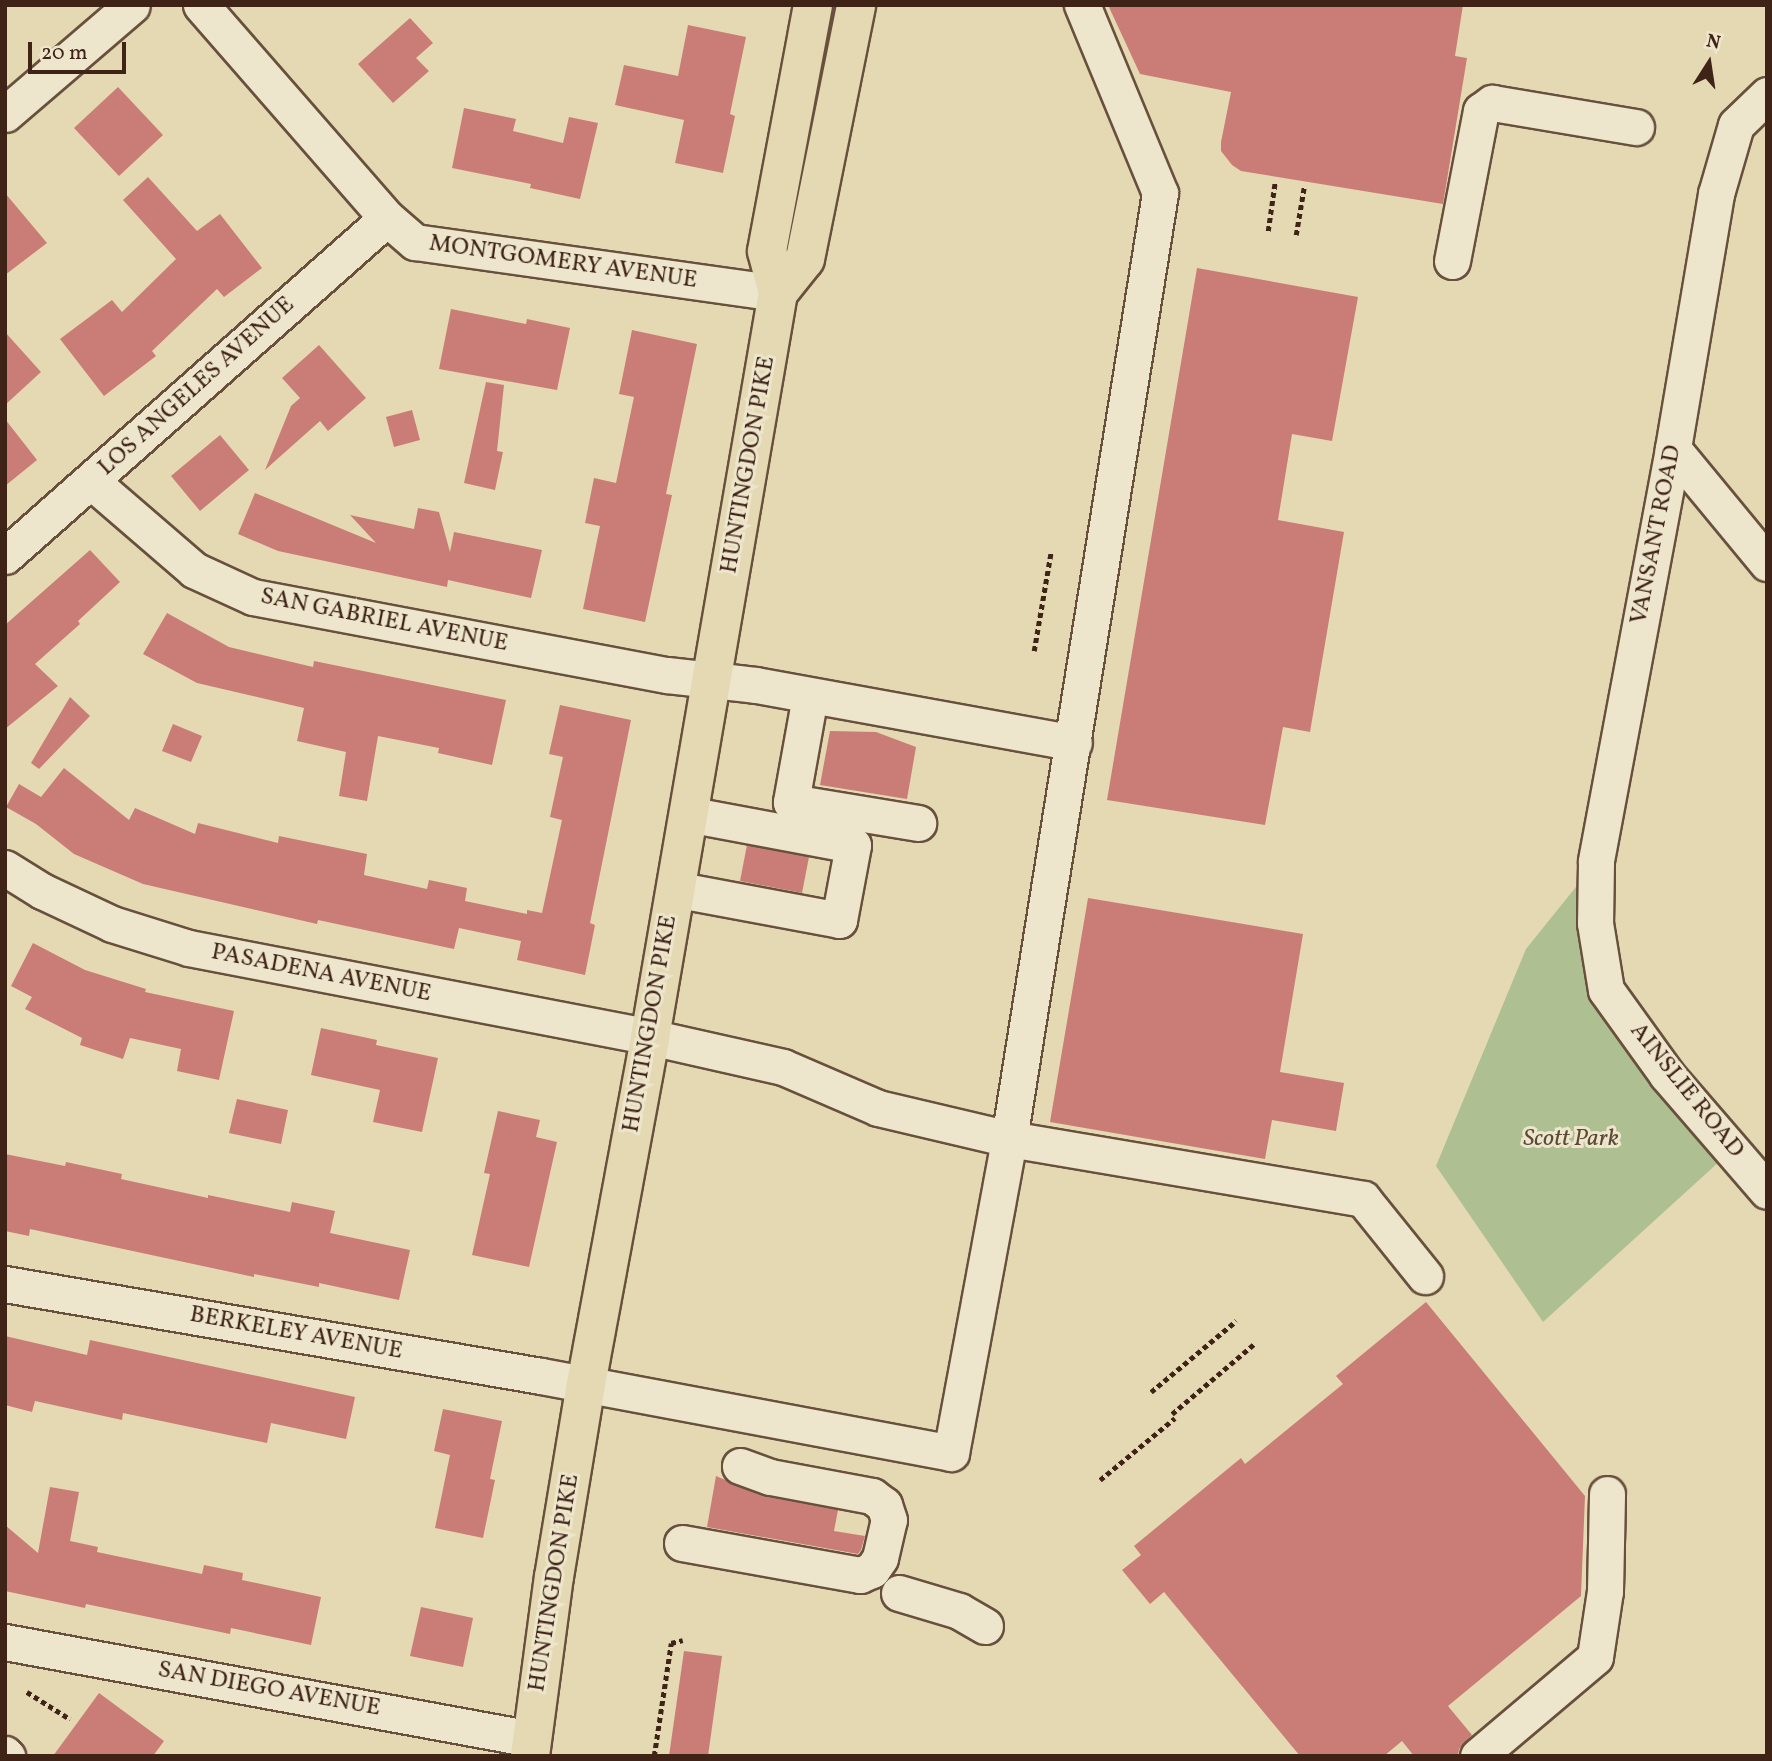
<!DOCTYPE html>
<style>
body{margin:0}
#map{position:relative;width:1772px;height:1761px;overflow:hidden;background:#e4d9b2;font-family:Vollkorn,serif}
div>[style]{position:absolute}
.green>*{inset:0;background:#aec091}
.building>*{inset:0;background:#ca7d77}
.path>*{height:4.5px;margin-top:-2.25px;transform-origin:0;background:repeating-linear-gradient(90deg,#3f2316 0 5px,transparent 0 8.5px)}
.roads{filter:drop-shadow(2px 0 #68503d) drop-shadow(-2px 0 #68503d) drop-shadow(0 2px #68503d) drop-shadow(0 -2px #68503d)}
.minor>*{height:35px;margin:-17.5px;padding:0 17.5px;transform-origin:17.5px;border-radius:17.5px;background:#ede6cd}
.major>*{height:38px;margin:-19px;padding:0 19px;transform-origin:19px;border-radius:19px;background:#e4d9b2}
span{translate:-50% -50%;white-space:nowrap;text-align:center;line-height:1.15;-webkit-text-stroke:6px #ede6cd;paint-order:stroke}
.street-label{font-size:24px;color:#3f2316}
.park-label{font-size:24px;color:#5b4a35;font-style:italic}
.frame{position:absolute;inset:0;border:7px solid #3f2316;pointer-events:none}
.north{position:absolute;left:1674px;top:28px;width:70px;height:70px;-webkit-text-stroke:5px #ede6cd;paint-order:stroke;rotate:12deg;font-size:19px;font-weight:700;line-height:28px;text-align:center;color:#3f2316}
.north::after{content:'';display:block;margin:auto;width:24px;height:32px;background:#3f2316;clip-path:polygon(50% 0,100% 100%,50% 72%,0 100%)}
.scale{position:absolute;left:28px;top:42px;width:98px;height:32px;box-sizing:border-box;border:4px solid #3f2316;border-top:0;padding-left:9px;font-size:21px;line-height:24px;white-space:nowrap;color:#3f2316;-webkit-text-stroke:5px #ede6cd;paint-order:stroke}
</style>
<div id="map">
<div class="green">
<i style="clip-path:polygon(1596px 862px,1606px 990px,1732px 1150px,1543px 1322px,1436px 1166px,1526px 949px)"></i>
</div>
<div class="building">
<i style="clip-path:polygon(1108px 5px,1463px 5px,1455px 56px,1467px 58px,1443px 204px,1241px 171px,1232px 165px,1221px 151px,1221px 142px,1231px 92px,1140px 74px)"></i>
<i style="clip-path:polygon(410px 18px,433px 43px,416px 58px,429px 71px,393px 103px,358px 64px)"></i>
<i style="clip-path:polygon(688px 25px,746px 37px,730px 114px,735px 116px,723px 173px,675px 163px,684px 120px,615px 105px,624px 65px,678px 76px)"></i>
<i style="clip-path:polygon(118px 87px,163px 135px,119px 176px,74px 128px)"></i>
<i style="clip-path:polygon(464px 108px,516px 119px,513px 131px,563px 143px,569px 117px,598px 123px,580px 199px,530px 188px,531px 184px,452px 168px)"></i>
<i style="clip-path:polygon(148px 177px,197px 231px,220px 214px,262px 268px,224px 297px,217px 289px,152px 351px,156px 356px,104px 396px,60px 339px,112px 300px,122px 312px,176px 259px,123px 200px)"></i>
<i style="clip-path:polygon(5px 193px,47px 243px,5px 275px)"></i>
<i style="clip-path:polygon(1197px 268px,1358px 297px,1332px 441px,1292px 434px,1278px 520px,1344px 532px,1310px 732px,1283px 727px,1265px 825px,1107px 800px)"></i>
<i style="clip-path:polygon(451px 309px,526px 324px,527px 319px,570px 328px,557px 390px,439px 369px)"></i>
<i style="clip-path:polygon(632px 330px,697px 344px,666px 494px,672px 495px,645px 622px,583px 609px,600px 526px,585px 523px,594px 478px,616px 483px,634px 397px,619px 394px)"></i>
<i style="clip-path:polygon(5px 332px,41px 372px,5px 405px)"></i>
<i style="clip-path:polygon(319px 345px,366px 398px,328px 431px,320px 421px,265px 470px,291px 406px,300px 398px,282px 378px)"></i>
<i style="clip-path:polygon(486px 382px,504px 385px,497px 451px,503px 452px,495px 490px,464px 483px)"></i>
<i style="clip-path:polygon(412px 410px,420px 440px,394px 447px,386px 417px)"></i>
<i style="clip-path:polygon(5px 419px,37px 460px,5px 486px)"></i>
<i style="clip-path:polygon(220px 435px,249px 470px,200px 511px,171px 476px)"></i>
<i style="clip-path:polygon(255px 493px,376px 543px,350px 515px,414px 529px,418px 508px,439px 512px,450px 552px,454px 532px,542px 550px,531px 598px,448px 580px,447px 587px,278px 551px,238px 534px)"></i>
<i style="clip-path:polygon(90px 550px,120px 582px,78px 621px,80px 624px,35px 664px,58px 686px,5px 729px,5px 625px)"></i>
<i style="clip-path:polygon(167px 613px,229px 647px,313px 667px,314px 661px,506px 700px,492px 765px,438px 753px,439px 748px,378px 736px,367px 801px,339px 796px,346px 752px,297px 741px,304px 708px,197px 683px,143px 654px)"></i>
<i style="clip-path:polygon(70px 697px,90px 716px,39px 769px,31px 763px)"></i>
<i style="clip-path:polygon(560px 705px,631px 720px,590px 923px,595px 925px,585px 975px,517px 960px,521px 941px,459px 928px,454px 949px,318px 920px,317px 924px,143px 884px,74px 854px,36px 824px,6px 807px,19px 784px,41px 797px,64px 768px,129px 820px,135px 808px,195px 834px,198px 823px,278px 843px,279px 836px,367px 854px,364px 875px,427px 889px,429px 880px,467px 888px,465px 901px,527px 914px,527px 910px,542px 913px,562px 820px,550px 817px,563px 757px,549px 754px)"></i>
<i style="clip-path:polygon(173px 724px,202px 736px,191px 762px,162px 751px)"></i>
<i style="clip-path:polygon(830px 731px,876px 732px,916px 747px,907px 799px,820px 785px)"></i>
<i style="clip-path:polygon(747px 845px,809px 857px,802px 893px,740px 881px)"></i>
<i style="clip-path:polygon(1088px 898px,1303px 934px,1280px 1072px,1344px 1083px,1336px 1131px,1272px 1120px,1265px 1159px,1050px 1122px)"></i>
<i style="clip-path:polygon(33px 943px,85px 970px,146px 989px,145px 992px,234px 1011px,219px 1080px,177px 1071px,181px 1049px,130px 1038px,123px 1059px,80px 1045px,82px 1038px,25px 1009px,32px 997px,11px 986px)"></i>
<i style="clip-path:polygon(321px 1028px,377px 1040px,376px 1045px,438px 1058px,422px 1132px,373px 1122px,380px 1090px,311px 1075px)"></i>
<i style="clip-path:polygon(237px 1099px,288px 1110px,281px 1144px,229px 1133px)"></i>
<i style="clip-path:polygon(498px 1111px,540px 1120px,536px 1137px,557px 1142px,529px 1267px,472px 1255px,490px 1174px,484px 1173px)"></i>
<i style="clip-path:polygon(5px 1154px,65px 1166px,66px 1162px,122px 1174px,121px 1179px,208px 1198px,208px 1195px,290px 1212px,292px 1202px,335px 1211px,330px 1233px,410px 1250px,399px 1300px,319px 1283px,319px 1287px,254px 1274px,254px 1277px,30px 1229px,29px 1236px,5px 1231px)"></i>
<i style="clip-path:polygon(1426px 1302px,1585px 1496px,1581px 1596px,1448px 1706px,1472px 1735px,1459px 1749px,1458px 1756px,1414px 1756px,1402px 1741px,1384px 1756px,1300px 1756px,1164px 1592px,1150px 1604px,1122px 1570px,1141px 1555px,1134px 1546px,1241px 1458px,1245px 1464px,1343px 1384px,1336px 1376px)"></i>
<i style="clip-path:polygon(5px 1336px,87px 1355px,90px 1340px,355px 1397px,346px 1439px,271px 1423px,267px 1443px,123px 1413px,122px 1420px,35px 1401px,32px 1412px,5px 1405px)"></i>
<i style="clip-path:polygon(443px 1409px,502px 1421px,490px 1479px,495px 1480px,483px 1538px,435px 1528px,450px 1455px,434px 1451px)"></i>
<i style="clip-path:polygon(716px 1476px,763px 1496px,838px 1510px,834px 1531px,865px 1536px,861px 1550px,858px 1554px,707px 1527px)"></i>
<i style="clip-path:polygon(50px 1487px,79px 1492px,70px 1541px,98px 1547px,97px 1552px,202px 1574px,204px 1565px,243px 1573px,242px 1580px,321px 1597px,311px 1645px,231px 1628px,230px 1634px,86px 1604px,85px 1608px,5px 1591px,5px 1525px,38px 1553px)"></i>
<i style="clip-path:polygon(421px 1607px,473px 1618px,463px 1667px,410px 1656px)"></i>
<i style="clip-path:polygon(684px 1651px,722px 1656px,708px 1756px,669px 1756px)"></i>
<i style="clip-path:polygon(99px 1693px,164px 1741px,153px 1756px,53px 1756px)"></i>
</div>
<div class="path">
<i style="left:1268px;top:231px;width:49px;rotate:-81.9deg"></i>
<i style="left:1296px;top:235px;width:49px;rotate:-80.5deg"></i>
<i style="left:1034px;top:651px;width:100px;rotate:-80.3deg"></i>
<i style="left:1151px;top:1392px;width:111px;rotate:-39.9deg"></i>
<i style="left:1172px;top:1414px;width:108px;rotate:-40.5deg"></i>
<i style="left:1100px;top:1480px;width:97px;rotate:-39.6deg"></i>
<i style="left:27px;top:1692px;width:51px;rotate:32.1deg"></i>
<i style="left:654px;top:1756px;width:114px;rotate:-81.4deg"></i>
<i style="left:671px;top:1643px;width:12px;rotate:-14deg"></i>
</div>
<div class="roads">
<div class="minor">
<i style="left:201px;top:5px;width:283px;rotate:48.9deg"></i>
<i style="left:387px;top:218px;width:37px;rotate:41deg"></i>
<i style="left:415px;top:242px;width:367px;rotate:8deg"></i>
<i style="left:1767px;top:95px;width:43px;rotate:135.9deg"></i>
<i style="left:1736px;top:125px;width:72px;rotate:106.2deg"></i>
<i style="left:1716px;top:194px;width:259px;rotate:99.6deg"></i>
<i style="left:1673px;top:449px;width:420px;rotate:100.6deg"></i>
<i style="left:1596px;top:862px;width:61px;rotate:90.9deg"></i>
<i style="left:1595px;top:923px;width:68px;rotate:80.7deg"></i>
<i style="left:1606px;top:990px;width:105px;rotate:54.3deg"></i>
<i style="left:1667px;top:1075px;width:153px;rotate:49.2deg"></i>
<i style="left:5px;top:114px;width:167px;rotate:-40.6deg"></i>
<i style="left:1452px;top:261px;width:153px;rotate:-79.1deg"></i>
<i style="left:1481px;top:111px;width:14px;rotate:-36deg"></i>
<i style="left:1492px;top:103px;width:146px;rotate:9.5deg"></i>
<i style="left:1673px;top:449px;width:148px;rotate:50.5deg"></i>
<i style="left:91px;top:481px;width:136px;rotate:40.8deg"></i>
<i style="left:194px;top:570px;width:65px;rotate:24.6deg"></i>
<i style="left:253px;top:597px;width:421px;rotate:10.7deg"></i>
<i style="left:667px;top:675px;width:90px;rotate:6.4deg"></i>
<i style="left:756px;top:685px;width:323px;rotate:10.3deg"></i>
<i style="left:5px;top:556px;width:510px;rotate:-41.5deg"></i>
<i style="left:810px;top:696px;width:108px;rotate:100.2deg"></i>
<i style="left:791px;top:802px;width:129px;rotate:9.4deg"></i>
<i style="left:5px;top:868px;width:44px;rotate:31.9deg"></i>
<i style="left:42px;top:891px;width:77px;rotate:25.2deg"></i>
<i style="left:112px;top:924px;width:81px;rotate:17.3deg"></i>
<i style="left:189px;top:948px;width:470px;rotate:10.9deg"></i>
<i style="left:650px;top:1037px;width:136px;rotate:12.7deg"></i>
<i style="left:783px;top:1067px;width:103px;rotate:23.3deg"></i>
<i style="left:878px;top:1108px;width:135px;rotate:13.3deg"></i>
<i style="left:1009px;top:1139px;width:359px;rotate:9.6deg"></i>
<i style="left:1363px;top:1199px;width:99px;rotate:51.2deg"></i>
<i style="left:674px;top:889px;width:168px;rotate:10.6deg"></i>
<i style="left:839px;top:920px;width:76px;rotate:-79.4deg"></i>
<i style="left:853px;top:845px;width:168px;rotate:-169.4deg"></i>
<i style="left:5px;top:1284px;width:544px;rotate:9.74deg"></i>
<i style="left:541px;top:1376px;width:417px;rotate:10.6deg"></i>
<i style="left:951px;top:1453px;width:319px;rotate:-79.5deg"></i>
<i style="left:1009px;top:1139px;width:958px;rotate:-80.93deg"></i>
<i style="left:1160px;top:193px;width:204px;rotate:-112.5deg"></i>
<i style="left:682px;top:1543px;width:181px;rotate:10.2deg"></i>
<i style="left:860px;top:1575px;width:13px;rotate:-23deg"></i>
<i style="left:872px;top:1570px;width:14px;rotate:-56deg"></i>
<i style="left:880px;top:1558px;width:39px;rotate:-77deg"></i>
<i style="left:889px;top:1520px;width:16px;rotate:-108deg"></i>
<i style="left:884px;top:1505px;width:15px;rotate:-143deg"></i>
<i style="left:872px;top:1496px;width:104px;rotate:-169.4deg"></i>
<i style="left:770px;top:1477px;width:32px;rotate:-160deg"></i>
<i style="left:899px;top:1593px;width:63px;rotate:16.7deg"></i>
<i style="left:959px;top:1611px;width:30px;rotate:30deg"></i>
<i style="left:5px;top:1642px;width:536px;rotate:10.43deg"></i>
<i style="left:5px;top:1754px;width:3px;rotate:45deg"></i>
<i style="left:1478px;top:1756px;width:153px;rotate:-40.2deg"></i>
<i style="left:1595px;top:1657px;width:67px;rotate:-81.4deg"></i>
<i style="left:1605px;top:1591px;width:97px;rotate:-88.8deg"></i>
</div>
<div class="major">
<i style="left:778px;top:293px;width:43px;rotate:-51.5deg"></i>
<i style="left:805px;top:259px;width:259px;rotate:-78.6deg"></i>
<i style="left:530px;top:1756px;width:181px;rotate:-82.4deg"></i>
<i style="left:554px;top:1577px;width:196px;rotate:-80.6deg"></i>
<i style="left:586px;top:1384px;width:353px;rotate:-79.5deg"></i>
<i style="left:650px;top:1037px;width:755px;rotate:-80.24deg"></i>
<i style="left:778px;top:293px;width:43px;rotate:-104.7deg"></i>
<i style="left:767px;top:251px;width:250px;rotate:-79.4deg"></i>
</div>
</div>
<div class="street-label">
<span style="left:563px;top:263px;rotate:8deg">MONTGOMERY AVENUE</span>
<span style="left:197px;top:387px;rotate:-42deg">LOS ANGELES AVENUE</span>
<span style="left:749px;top:465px;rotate:-80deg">HUNTINGDON PIKE</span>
<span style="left:1657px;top:535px;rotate:-79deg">VANSANT ROAD</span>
<span style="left:384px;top:621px;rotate:11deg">SAN GABRIEL AVENUE</span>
<span style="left:321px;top:974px;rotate:11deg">PASADENA AVENUE</span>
<span style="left:651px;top:1024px;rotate:-80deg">HUNTINGDON PIKE</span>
<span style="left:1686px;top:1091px;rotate:51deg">AINSLIE ROAD</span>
<span style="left:296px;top:1334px;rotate:10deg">BERKELEY AVENUE</span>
<span style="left:555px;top:1583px;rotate:-81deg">HUNTINGDON PIKE</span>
<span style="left:269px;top:1690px;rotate:10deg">SAN DIEGO AVENUE</span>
</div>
<div class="park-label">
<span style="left:1571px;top:1140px">Scott Park</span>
</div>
<div class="frame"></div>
<div class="north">N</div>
<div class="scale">20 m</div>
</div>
